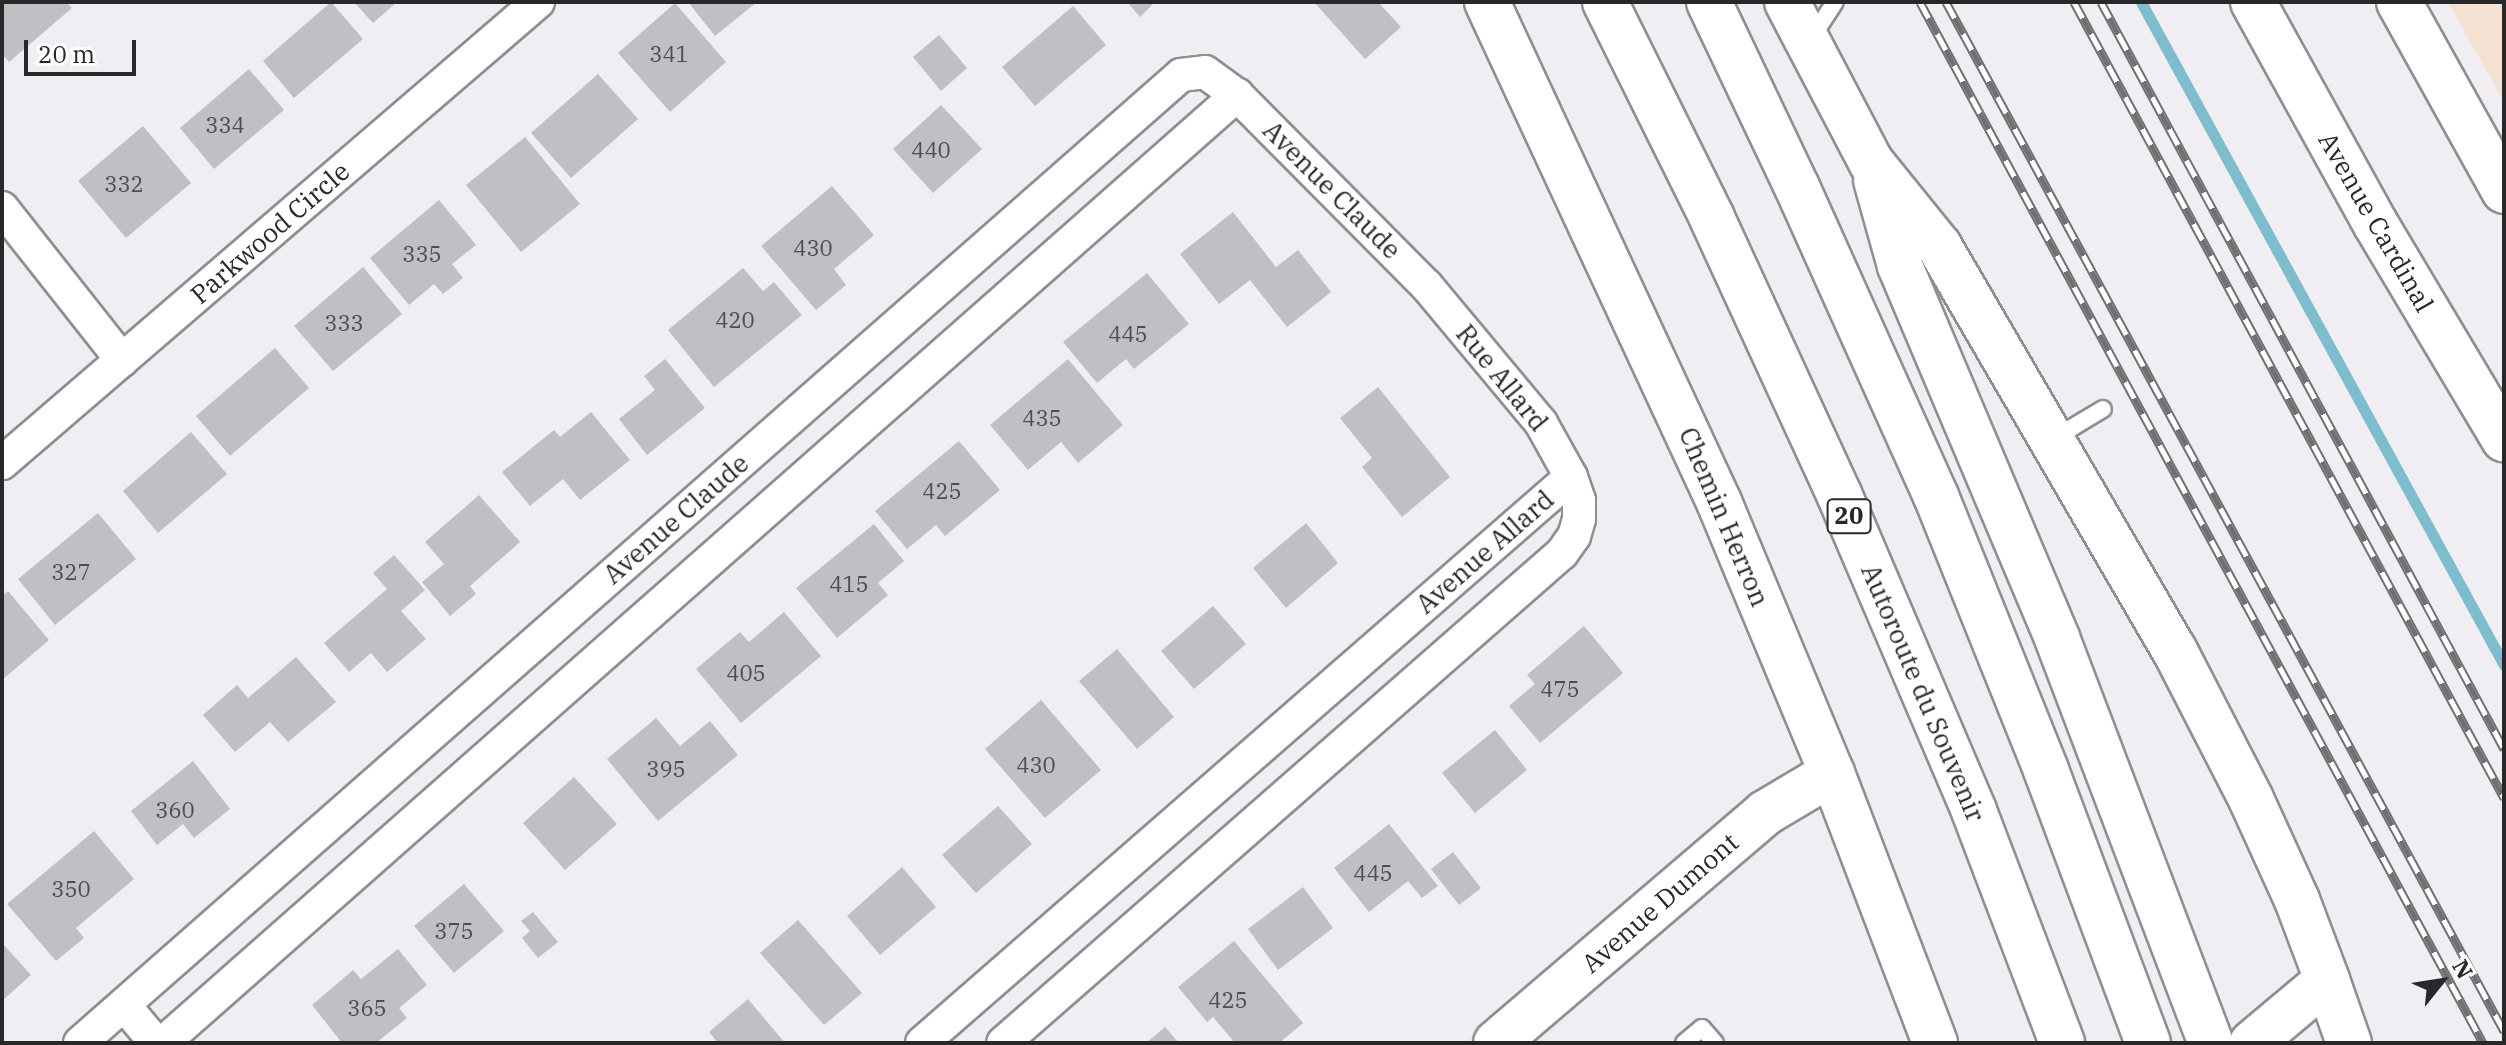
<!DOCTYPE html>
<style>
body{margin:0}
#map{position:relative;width:2506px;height:1045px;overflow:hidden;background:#f0eef3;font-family:"IBM Plex Serif",serif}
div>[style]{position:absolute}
.industrial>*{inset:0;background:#f3e2d1}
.stream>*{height:11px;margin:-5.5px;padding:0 5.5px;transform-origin:5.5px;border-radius:5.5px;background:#7dbdcd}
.building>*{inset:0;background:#c1bfc3}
.roads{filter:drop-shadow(2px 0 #908e92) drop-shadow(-2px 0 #908e92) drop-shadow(0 2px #908e92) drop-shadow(0 -2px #908e92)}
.lane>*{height:16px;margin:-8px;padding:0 8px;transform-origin:8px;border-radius:8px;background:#fff}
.street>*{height:32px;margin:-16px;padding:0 16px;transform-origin:16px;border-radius:16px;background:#fff}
.secondary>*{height:44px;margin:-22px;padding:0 22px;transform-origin:22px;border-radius:22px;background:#fff}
.primary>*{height:44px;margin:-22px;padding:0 22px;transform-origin:22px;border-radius:22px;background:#fff}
.highway>*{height:44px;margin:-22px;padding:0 22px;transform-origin:22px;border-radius:22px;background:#fff}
.rail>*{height:9px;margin-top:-4.5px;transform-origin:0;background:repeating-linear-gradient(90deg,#fff 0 18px,#706f72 0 36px);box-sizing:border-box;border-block:2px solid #706f72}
span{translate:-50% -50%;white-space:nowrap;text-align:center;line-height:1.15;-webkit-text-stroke:6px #fff;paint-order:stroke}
.number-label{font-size:22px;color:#4e4d50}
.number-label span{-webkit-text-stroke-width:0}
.shield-label span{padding:2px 6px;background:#fff;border:2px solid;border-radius:6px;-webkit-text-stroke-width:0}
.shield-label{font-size:24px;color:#282729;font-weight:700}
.street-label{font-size:26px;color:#282729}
.frame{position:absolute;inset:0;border:4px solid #282729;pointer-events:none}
.north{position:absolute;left:2402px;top:941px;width:80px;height:80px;-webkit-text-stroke:6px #fff;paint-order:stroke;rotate:60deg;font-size:22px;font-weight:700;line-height:32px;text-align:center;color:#282729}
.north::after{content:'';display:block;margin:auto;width:28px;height:36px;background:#282729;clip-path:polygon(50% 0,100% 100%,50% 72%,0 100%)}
.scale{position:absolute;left:24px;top:40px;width:112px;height:36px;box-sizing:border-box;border:4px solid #282729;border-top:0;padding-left:10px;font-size:24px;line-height:28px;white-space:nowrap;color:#282729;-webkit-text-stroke:6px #fff;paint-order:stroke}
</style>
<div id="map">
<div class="industrial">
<i style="clip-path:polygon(2448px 2px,2504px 2px,2504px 102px)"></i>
</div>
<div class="stream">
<i style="left:2141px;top:2px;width:756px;rotate:61.3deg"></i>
</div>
<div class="building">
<i style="clip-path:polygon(2px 2px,66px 2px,72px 8px,9px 62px,2px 54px)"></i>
<i style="clip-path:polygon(331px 2px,363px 39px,294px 98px,263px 61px)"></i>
<i style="clip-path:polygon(354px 2px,397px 2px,373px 23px)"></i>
<i style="clip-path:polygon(688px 2px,757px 2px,715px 36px)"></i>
<i style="clip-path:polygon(1127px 2px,1155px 2px,1140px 17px)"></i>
<i style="clip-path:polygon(1314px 2px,1378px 2px,1401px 27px,1365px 59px)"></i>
<i style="clip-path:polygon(675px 3px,726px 62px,670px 112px,618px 53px)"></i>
<i style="clip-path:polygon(1073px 6px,1106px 45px,1035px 106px,1002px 67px)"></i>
<i style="clip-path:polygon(939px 35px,967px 68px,941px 91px,913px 57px)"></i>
<i style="clip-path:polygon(249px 69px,284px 110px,214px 169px,180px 128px)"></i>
<i style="clip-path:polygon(598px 74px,638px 119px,571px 178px,531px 133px)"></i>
<i style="clip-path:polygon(941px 105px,982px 149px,933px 193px,893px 149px)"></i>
<i style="clip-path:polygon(143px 126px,191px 183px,126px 238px,78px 181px)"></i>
<i style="clip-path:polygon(525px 137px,580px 204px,521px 252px,466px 185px)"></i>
<i style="clip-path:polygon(832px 186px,874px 235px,834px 269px,846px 285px,816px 310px,761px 246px)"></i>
<i style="clip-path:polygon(439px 200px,476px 245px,452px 264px,463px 278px,443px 294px,434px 284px,409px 305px,370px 258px)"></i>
<i style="clip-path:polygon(1233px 212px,1276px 267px,1298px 250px,1331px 292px,1287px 327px,1250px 280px,1219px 304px,1180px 254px)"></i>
<i style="clip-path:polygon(363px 267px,402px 314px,333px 371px,294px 326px)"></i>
<i style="clip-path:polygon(743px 268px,763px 291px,774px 282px,802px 315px,714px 387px,668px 330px)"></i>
<i style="clip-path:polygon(1147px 273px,1189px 324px,1134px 369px,1126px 359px,1097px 383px,1063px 342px)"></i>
<i style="clip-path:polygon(275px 348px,309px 388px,230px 456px,196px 416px)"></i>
<i style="clip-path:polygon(665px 359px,705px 408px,647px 455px,619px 419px,655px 390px,644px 376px)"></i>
<i style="clip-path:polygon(1068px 359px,1123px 425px,1078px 463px,1061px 442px,1028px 470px,990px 425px)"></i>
<i style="clip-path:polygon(1378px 387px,1450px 477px,1402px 517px,1362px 467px,1372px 458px,1340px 418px)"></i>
<i style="clip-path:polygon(591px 412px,630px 460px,580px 500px,563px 479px,530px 506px,502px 472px,554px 430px,560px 437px)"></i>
<i style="clip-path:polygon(191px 432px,227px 474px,158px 533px,123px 491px)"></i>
<i style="clip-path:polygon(959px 441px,1000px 490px,945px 536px,936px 525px,907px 549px,875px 511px)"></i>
<i style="clip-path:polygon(479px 495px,520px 542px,470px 586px,476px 594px,450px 616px,422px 582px,444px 564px,425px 542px)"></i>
<i style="clip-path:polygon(98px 513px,136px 559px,55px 625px,18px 579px)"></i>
<i style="clip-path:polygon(1306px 523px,1338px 563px,1286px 608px,1253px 568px)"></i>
<i style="clip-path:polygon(874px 524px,904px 561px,878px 583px,888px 595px,837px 638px,796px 588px)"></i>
<i style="clip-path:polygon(394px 555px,425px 590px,401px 611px,426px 639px,387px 672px,371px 653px,349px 672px,324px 643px,387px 589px,373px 573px)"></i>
<i style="clip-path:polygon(8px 591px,49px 640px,2px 680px,2px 596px)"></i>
<i style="clip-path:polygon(1213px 606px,1246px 644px,1194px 689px,1161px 651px)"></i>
<i style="clip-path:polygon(784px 612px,821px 656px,741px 723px,696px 669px,740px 632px,749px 642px)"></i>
<i style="clip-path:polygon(1584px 626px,1623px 673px,1540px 743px,1509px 706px,1535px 684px,1527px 675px)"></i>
<i style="clip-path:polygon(1117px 649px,1174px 717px,1137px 749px,1079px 681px)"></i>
<i style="clip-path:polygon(296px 657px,336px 702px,288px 742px,270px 722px,235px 752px,203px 715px,237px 685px,248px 698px)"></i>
<i style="clip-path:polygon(1041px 700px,1101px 770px,1045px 818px,985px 749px)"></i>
<i style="clip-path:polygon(656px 718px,680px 746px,710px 721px,738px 755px,658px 821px,607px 759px)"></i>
<i style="clip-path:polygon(1495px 730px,1527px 770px,1475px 813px,1442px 773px)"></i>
<i style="clip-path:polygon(193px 761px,230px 809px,194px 838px,183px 824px,157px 845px,131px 811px)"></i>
<i style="clip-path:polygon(574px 777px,617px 824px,565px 870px,523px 823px)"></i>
<i style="clip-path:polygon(998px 806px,1032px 844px,976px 893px,942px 855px)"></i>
<i style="clip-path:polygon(1389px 824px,1438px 886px,1422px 898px,1408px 881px,1369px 912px,1334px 868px)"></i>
<i style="clip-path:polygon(94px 831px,134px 879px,76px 928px,84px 938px,56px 961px,7px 904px)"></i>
<i style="clip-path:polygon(1453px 852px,1481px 888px,1459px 905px,1431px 869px)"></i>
<i style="clip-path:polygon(902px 867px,936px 907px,880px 955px,847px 916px)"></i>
<i style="clip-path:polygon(464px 884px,504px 931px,454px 973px,414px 926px)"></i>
<i style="clip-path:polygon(1303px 887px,1333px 928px,1278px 970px,1248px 929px)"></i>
<i style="clip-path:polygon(533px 912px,558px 942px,538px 958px,522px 938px,530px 931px,521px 921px)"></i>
<i style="clip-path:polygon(798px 920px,862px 993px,824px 1025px,760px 953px)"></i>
<i style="clip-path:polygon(1234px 941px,1303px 1023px,1279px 1043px,1235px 1043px,1213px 1017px,1207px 1022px,1178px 987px)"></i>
<i style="clip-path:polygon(2px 943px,31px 975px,2px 1001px)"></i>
<i style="clip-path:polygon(398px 949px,427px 985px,399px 1008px,407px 1018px,376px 1043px,342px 1043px,312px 1005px,353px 970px,361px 979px)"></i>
<i style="clip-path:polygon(748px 999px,785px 1043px,718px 1043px,709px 1032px)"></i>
<i style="clip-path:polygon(1165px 1027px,1179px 1043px,1146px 1043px)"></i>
</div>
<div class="roads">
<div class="lane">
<i style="left:1806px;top:35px;width:17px;rotate:-36deg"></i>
<i style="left:1820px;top:25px;width:27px;rotate:-57deg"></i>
<i style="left:2053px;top:439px;width:58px;rotate:-31deg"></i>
<i style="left:1684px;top:1043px;width:23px;rotate:-40deg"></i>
<i style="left:1702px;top:1028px;width:20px;rotate:49deg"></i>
</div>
<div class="street">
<i style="left:2px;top:208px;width:194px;rotate:51.7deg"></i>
<i style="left:2px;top:463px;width:707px;rotate:-40.7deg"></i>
<i style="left:124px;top:1005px;width:50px;rotate:49.9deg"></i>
<i style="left:80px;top:1043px;width:1466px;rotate:-41.32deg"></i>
<i style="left:1181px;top:75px;width:24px;rotate:-7deg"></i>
<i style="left:1205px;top:72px;width:39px;rotate:36deg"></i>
<i style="left:1237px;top:95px;width:268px;rotate:45.2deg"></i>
<i style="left:1426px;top:285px;width:180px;rotate:50.2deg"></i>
<i style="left:1541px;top:423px;width:62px;rotate:60.9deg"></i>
<i style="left:1571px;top:477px;width:24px;rotate:71deg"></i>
<i style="left:1579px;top:500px;width:19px;rotate:90deg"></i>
<i style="left:1579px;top:519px;width:18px;rotate:106deg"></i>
<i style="left:1574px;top:536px;width:21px;rotate:125deg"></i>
<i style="left:1562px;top:553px;width:743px;rotate:138.76deg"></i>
<i style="left:163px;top:1043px;width:1433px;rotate:-41.43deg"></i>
<i style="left:922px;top:1043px;width:861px;rotate:-41.09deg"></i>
</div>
<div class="secondary">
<i style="left:2253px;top:2px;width:252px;rotate:61.1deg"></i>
<i style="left:2375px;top:223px;width:252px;rotate:59.2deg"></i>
<i style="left:2399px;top:2px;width:216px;rotate:60.9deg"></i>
<i style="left:1496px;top:1043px;width:354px;rotate:-40.5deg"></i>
<i style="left:1765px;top:813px;width:78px;rotate:-30.8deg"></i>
<i style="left:2252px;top:1043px;width:98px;rotate:-40deg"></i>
<i style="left:2327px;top:980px;width:67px;rotate:70.8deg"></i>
</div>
<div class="primary">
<i style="left:1487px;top:2px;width:551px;rotate:65.11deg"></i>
<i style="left:1719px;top:502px;width:294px;rotate:67.4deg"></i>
<i style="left:1832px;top:773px;width:289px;rotate:69.1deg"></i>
</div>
<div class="highway">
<i style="left:1605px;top:2px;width:241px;rotate:63.6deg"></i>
<i style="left:1712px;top:218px;width:304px;rotate:65.3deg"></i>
<i style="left:1839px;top:494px;width:345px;rotate:66.9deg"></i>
<i style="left:1974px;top:811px;width:248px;rotate:69.2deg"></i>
<i style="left:1709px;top:2px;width:205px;rotate:64.6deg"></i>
<i style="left:1797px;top:187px;width:339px;rotate:65.8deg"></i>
<i style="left:1936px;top:496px;width:295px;rotate:68.1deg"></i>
<i style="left:2046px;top:770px;width:291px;rotate:69.5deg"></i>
<i style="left:1787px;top:2px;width:181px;rotate:62.3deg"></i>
<i style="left:1871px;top:162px;width:108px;rotate:51deg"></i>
<i style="left:1939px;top:246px;width:469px;rotate:59.8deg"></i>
<i style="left:2175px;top:651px;width:166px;rotate:62.8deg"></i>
<i style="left:2251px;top:799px;width:111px;rotate:65.5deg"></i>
<i style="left:2297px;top:900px;width:85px;rotate:69.4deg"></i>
<i style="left:1876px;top:180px;width:89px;rotate:74.4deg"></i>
<i style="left:1900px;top:266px;width:404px;rotate:67.1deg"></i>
<i style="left:2057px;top:638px;width:433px;rotate:69.2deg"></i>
</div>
</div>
<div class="rail">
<i style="left:1920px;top:2px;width:1183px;rotate:61.59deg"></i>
<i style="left:1946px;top:2px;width:1171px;rotate:61.53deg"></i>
<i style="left:2074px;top:2px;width:905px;rotate:61.62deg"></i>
<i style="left:2101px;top:2px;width:849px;rotate:61.65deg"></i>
</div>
<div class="number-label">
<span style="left:669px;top:54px">341</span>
<span style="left:225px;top:125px">334</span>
<span style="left:931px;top:150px">440</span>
<span style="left:124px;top:184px">332</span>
<span style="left:813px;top:248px">430</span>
<span style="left:422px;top:254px">335</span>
<span style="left:735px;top:320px">420</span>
<span style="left:344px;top:323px">333</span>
<span style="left:1128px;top:334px">445</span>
<span style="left:1042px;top:418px">435</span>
<span style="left:942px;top:491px">425</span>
<span style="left:71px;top:572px">327</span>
<span style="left:849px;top:584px">415</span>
<span style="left:746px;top:673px">405</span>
<span style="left:1560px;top:689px">475</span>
<span style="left:1036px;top:765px">430</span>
<span style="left:666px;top:769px">395</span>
<span style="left:175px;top:810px">360</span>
<span style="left:1373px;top:873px">445</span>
<span style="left:71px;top:889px">350</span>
<span style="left:454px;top:931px">375</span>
<span style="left:1228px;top:1000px">425</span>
<span style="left:367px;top:1008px">365</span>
</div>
<div class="shield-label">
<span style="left:1849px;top:516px">20</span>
</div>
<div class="street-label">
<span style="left:1332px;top:190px;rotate:45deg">Avenue Claude</span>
<span style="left:2376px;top:222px;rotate:60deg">Avenue Cardinal</span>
<span style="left:270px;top:233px;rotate:-41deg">Parkwood Circle</span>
<span style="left:1502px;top:378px;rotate:51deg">Rue Allard</span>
<span style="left:1724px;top:517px;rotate:67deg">Chemin Herron</span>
<span style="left:676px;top:519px;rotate:-41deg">Avenue Claude</span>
<span style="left:1485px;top:552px;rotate:-41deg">Avenue Allard</span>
<span style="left:1923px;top:693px;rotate:67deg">Autoroute du Souvenir</span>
<span style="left:1660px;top:903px;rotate:-41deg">Avenue Dumont</span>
</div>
<div class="frame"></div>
<div class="north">N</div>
<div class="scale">20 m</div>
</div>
